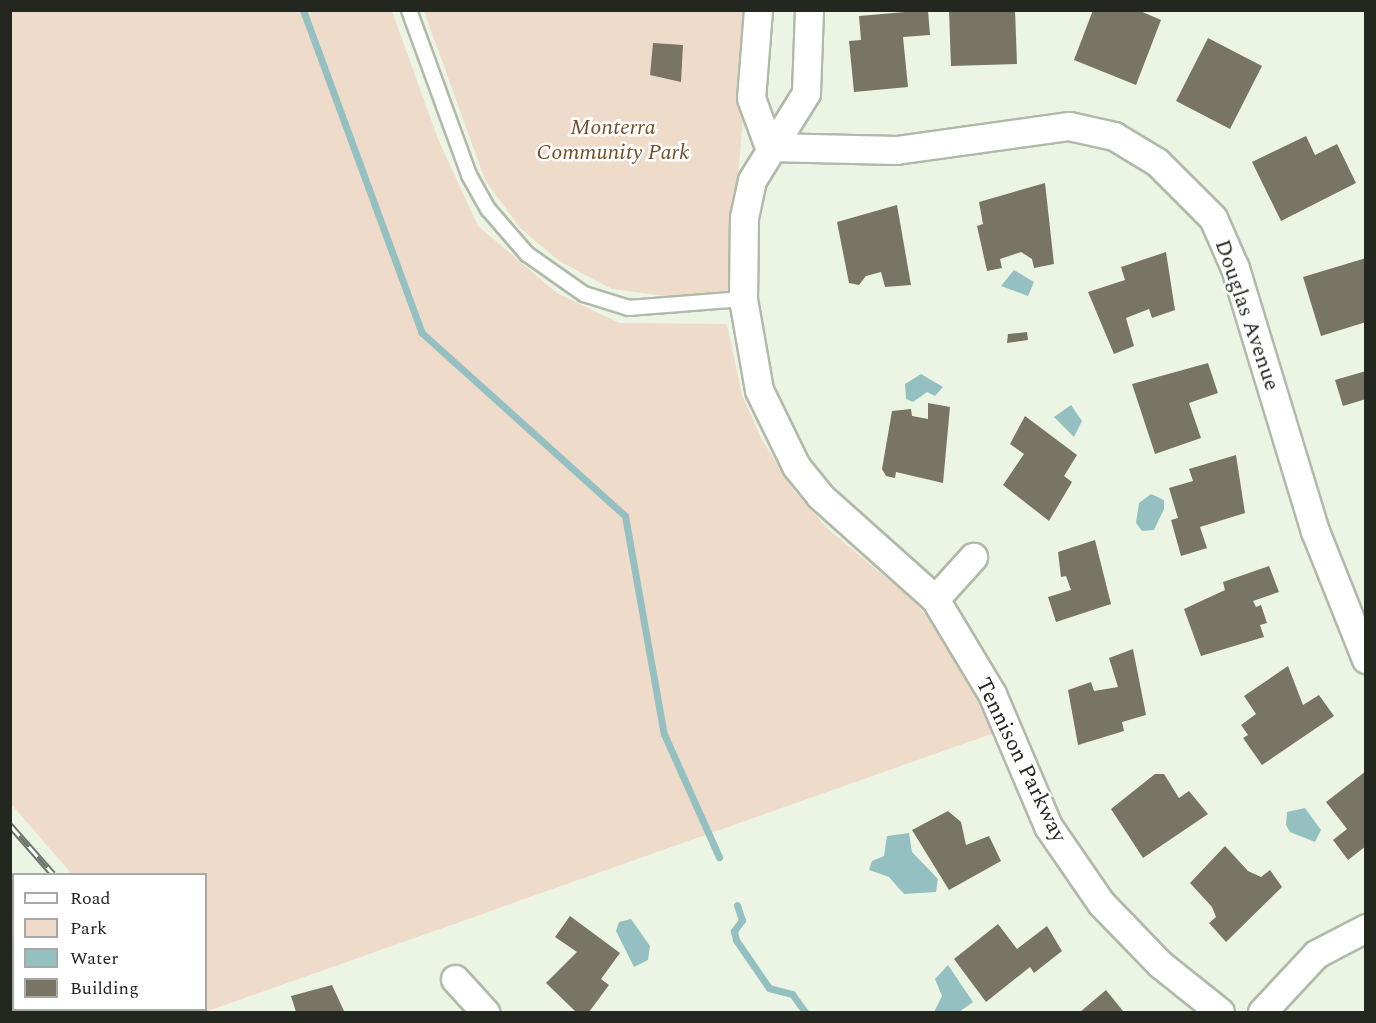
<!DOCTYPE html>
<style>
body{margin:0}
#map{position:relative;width:1376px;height:1023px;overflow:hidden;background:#ecf5e3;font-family:Spectral,serif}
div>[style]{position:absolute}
.green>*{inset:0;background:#efdbca}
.water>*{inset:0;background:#94c0c1}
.stream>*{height:7px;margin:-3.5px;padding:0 3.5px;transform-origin:3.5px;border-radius:3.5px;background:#94c0c1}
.building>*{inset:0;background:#797564}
.roads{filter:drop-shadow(2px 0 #b1baa9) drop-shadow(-2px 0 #b1baa9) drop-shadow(0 2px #b1baa9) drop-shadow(0 -2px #b1baa9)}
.lane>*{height:14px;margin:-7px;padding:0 7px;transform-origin:7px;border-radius:7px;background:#fff}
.street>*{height:27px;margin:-13.5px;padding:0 13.5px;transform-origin:13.5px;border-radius:13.5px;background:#fff}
.rail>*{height:7px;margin-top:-3.5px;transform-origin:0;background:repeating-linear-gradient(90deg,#fff 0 14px,#6f756a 0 28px);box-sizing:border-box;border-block:2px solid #6f756a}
span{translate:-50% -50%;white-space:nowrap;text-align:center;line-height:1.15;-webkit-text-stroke:5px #fff;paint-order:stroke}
.park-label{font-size:22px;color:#754c25;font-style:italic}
.street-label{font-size:22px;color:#232720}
.frame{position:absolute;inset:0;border:12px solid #232720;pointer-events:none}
.legend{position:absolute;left:12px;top:873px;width:195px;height:138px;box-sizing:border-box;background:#fff;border:2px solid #a7a9a6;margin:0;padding:8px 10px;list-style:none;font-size:18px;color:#232720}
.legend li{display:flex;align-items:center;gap:12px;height:30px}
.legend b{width:30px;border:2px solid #a7a9a6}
</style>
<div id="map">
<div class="green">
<i style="clip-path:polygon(10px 11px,392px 11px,438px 139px,478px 226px,557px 293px,619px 323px,727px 324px,742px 395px,762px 440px,795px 492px,828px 529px,915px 602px,946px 642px,994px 733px,205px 1012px,192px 1012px,206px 1010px,206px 874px,72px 874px,11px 804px)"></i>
<i style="clip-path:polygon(424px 11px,752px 11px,728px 295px,680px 298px,612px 289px,559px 261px,521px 229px,485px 180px)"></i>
</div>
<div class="water">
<i style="clip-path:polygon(1014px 270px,1034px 282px,1028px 296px,1001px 286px)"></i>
<i style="clip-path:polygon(921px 374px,943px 387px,935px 396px,927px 392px,913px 402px,906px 399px,905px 384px)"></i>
<i style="clip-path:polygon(1071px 405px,1082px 421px,1074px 437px,1054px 417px)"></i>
<i style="clip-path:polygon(1151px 494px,1164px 500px,1164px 509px,1154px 530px,1142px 531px,1136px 523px,1139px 503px)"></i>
<i style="clip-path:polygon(1305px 808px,1321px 830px,1315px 842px,1290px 832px,1286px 825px,1287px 812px)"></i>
<i style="clip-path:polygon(909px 833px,912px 852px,938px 879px,936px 892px,904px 894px,889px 877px,869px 870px,872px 861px,884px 856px,887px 836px)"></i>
<i style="clip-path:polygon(631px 919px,650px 946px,648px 960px,634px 967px,616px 931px,619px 922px)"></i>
<i style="clip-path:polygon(948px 965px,973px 1002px,959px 1012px,934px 1012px,942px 996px,935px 979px)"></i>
</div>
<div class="stream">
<i style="left:303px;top:10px;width:344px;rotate:69.8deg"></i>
<i style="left:422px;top:333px;width:273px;rotate:42deg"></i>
<i style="left:625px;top:516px;width:221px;rotate:79.9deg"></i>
<i style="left:664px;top:734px;width:135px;rotate:65.9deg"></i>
<i style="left:737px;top:905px;width:16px;rotate:72deg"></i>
<i style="left:742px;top:920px;width:14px;rotate:126deg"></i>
<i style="left:734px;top:931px;width:9px;rotate:77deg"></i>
<i style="left:736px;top:940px;width:58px;rotate:55.5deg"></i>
<i style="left:769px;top:988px;width:24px;rotate:15deg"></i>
<i style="left:792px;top:994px;width:22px;rotate:54deg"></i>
</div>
<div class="building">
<i style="clip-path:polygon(928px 10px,930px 35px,903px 37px,908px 87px,854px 92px,849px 41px,861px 40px,859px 16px)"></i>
<i style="clip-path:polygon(949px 10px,1015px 10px,1017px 64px,951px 66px)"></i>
<i style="clip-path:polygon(1093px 10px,1138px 10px,1161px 20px,1136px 85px,1074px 60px)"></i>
<i style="clip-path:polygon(1208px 38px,1262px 66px,1230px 129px,1176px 101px)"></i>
<i style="clip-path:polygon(653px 43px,683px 45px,681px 82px,650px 75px)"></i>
<i style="clip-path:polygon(1306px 136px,1315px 155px,1337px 144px,1356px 183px,1281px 221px,1252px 162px)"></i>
<i style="clip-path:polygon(1045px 183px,1054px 264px,1034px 268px,1032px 259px,1021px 252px,1000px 259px,1002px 268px,987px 271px,977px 226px,983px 224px,979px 202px)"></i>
<i style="clip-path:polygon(897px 205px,911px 285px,885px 287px,881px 272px,866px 276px,859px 285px,849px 283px,837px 222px)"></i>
<i style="clip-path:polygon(1166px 252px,1175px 310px,1152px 318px,1149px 309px,1126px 318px,1134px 346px,1114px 354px,1088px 292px,1125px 280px,1121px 267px)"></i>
<i style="clip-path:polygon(1366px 258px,1366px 322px,1321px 336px,1303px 277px)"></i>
<i style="clip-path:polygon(1027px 332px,1028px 340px,1007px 343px,1008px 334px)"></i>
<i style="clip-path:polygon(1208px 363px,1218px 393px,1189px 403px,1201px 438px,1155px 454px,1132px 384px)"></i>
<i style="clip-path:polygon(1366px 371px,1366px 399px,1343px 406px,1335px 380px)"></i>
<i style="clip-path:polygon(928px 403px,950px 407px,943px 483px,896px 472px,895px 478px,886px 476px,882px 469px,892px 411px,911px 409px,912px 416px,928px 419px)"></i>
<i style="clip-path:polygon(1025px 416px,1077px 455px,1064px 476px,1072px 482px,1049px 521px,1003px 485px,1024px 454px,1010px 444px)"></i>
<i style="clip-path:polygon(1236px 455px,1245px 513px,1200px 527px,1207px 548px,1181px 556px,1171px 520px,1178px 518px,1169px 488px,1193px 481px,1189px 469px)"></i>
<i style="clip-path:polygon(1095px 540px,1111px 604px,1056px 622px,1048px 597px,1071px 590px,1066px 576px,1061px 577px,1058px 552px)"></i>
<i style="clip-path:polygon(1269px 566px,1279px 592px,1253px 601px,1256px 607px,1261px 605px,1267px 623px,1260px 625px,1264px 637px,1201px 656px,1184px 609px,1225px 590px,1223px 582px)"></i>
<i style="clip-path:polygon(1133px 649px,1146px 715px,1122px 722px,1124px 731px,1078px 745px,1068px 690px,1091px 682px,1094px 691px,1118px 687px,1109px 658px)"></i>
<i style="clip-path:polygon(1288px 666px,1303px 705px,1319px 695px,1334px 716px,1262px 765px,1243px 738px,1248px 735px,1241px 725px,1256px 714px,1244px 696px)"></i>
<i style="clip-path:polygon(1366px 771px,1366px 846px,1348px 860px,1333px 840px,1347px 829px,1326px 802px)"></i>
<i style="clip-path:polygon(1155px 774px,1164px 774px,1179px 798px,1189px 791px,1208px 814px,1143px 858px,1111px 809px)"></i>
<i style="clip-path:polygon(948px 811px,961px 822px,966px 845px,989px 836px,1001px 861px,949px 890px,912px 830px)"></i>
<i style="clip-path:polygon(1225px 846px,1248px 871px,1261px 877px,1270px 870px,1282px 887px,1226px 942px,1209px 923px,1216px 917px,1212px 907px,1190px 883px)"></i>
<i style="clip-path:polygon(570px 916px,620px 953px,601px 979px,609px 985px,589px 1012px,576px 1012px,546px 983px,577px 952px,555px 937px)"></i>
<i style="clip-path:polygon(998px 924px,1017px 949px,1047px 926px,1062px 951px,1034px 973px,1030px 967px,986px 1002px,954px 959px)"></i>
<i style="clip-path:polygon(332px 985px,344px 1011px,296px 1012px,291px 996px)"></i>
<i style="clip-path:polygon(1106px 990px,1123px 1011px,1080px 1012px)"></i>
</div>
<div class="roads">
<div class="lane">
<i style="left:409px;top:10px;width:176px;rotate:70deg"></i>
<i style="left:469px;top:175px;width:39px;rotate:61deg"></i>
<i style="left:488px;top:209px;width:60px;rotate:49.1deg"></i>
<i style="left:527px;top:254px;width:70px;rotate:35.1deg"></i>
<i style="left:584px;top:294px;width:47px;rotate:17.3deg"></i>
<i style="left:629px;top:308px;width:114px;rotate:-4.5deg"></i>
</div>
<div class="street">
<i style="left:758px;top:10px;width:88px;rotate:94.5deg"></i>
<i style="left:751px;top:98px;width:52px;rotate:69.8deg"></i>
<i style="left:809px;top:10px;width:83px;rotate:92.1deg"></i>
<i style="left:806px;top:93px;width:102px;rotate:121.8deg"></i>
<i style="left:752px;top:180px;width:38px;rotate:102deg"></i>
<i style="left:744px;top:217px;width:82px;rotate:90.7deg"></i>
<i style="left:743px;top:299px;width:92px;rotate:80deg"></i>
<i style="left:759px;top:390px;width:85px;rotate:64deg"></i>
<i style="left:796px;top:466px;width:38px;rotate:51deg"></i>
<i style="left:820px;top:496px;width:154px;rotate:41.8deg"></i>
<i style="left:935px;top:599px;width:111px;rotate:59deg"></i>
<i style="left:992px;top:694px;width:143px;rotate:67deg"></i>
<i style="left:1048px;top:826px;width:93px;rotate:55.5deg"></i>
<i style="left:1101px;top:903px;width:85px;rotate:46deg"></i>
<i style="left:1160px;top:964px;width:77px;rotate:38.7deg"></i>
<i style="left:769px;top:147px;width:127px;rotate:1.4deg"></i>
<i style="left:896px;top:150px;width:175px;rotate:-7.9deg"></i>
<i style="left:1069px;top:126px;width:46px;rotate:12.5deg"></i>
<i style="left:1114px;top:136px;width:50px;rotate:31.2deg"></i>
<i style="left:1157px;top:162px;width:79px;rotate:45deg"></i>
<i style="left:1213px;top:218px;width:55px;rotate:66.3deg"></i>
<i style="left:1235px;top:268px;width:275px;rotate:73.1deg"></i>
<i style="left:1315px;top:531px;width:138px;rotate:68.3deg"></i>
<i style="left:935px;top:599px;width:57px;rotate:-47.9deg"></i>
<i style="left:455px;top:979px;width:45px;rotate:47.7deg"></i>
<i style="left:1262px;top:1012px;width:79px;rotate:-47deg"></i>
<i style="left:1316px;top:954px;width:56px;rotate:-27.5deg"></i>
</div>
</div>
<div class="rail">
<i style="left:10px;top:825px;width:65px;rotate:48.7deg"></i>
<i style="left:168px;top:1010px;width:4px;rotate:34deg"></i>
</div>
<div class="park-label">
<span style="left:613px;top:140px">Monterra<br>Community Park</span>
</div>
<div class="street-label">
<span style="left:1247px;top:315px;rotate:71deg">Douglas Avenue</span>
<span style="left:1021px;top:760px;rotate:64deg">Tennison Parkway</span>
</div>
<div class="frame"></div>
<ul class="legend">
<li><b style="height:8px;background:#fff"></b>Road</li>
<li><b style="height:16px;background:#efdbca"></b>Park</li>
<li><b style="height:16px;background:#94c0c1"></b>Water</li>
<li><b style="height:16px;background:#797564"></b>Building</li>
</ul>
</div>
